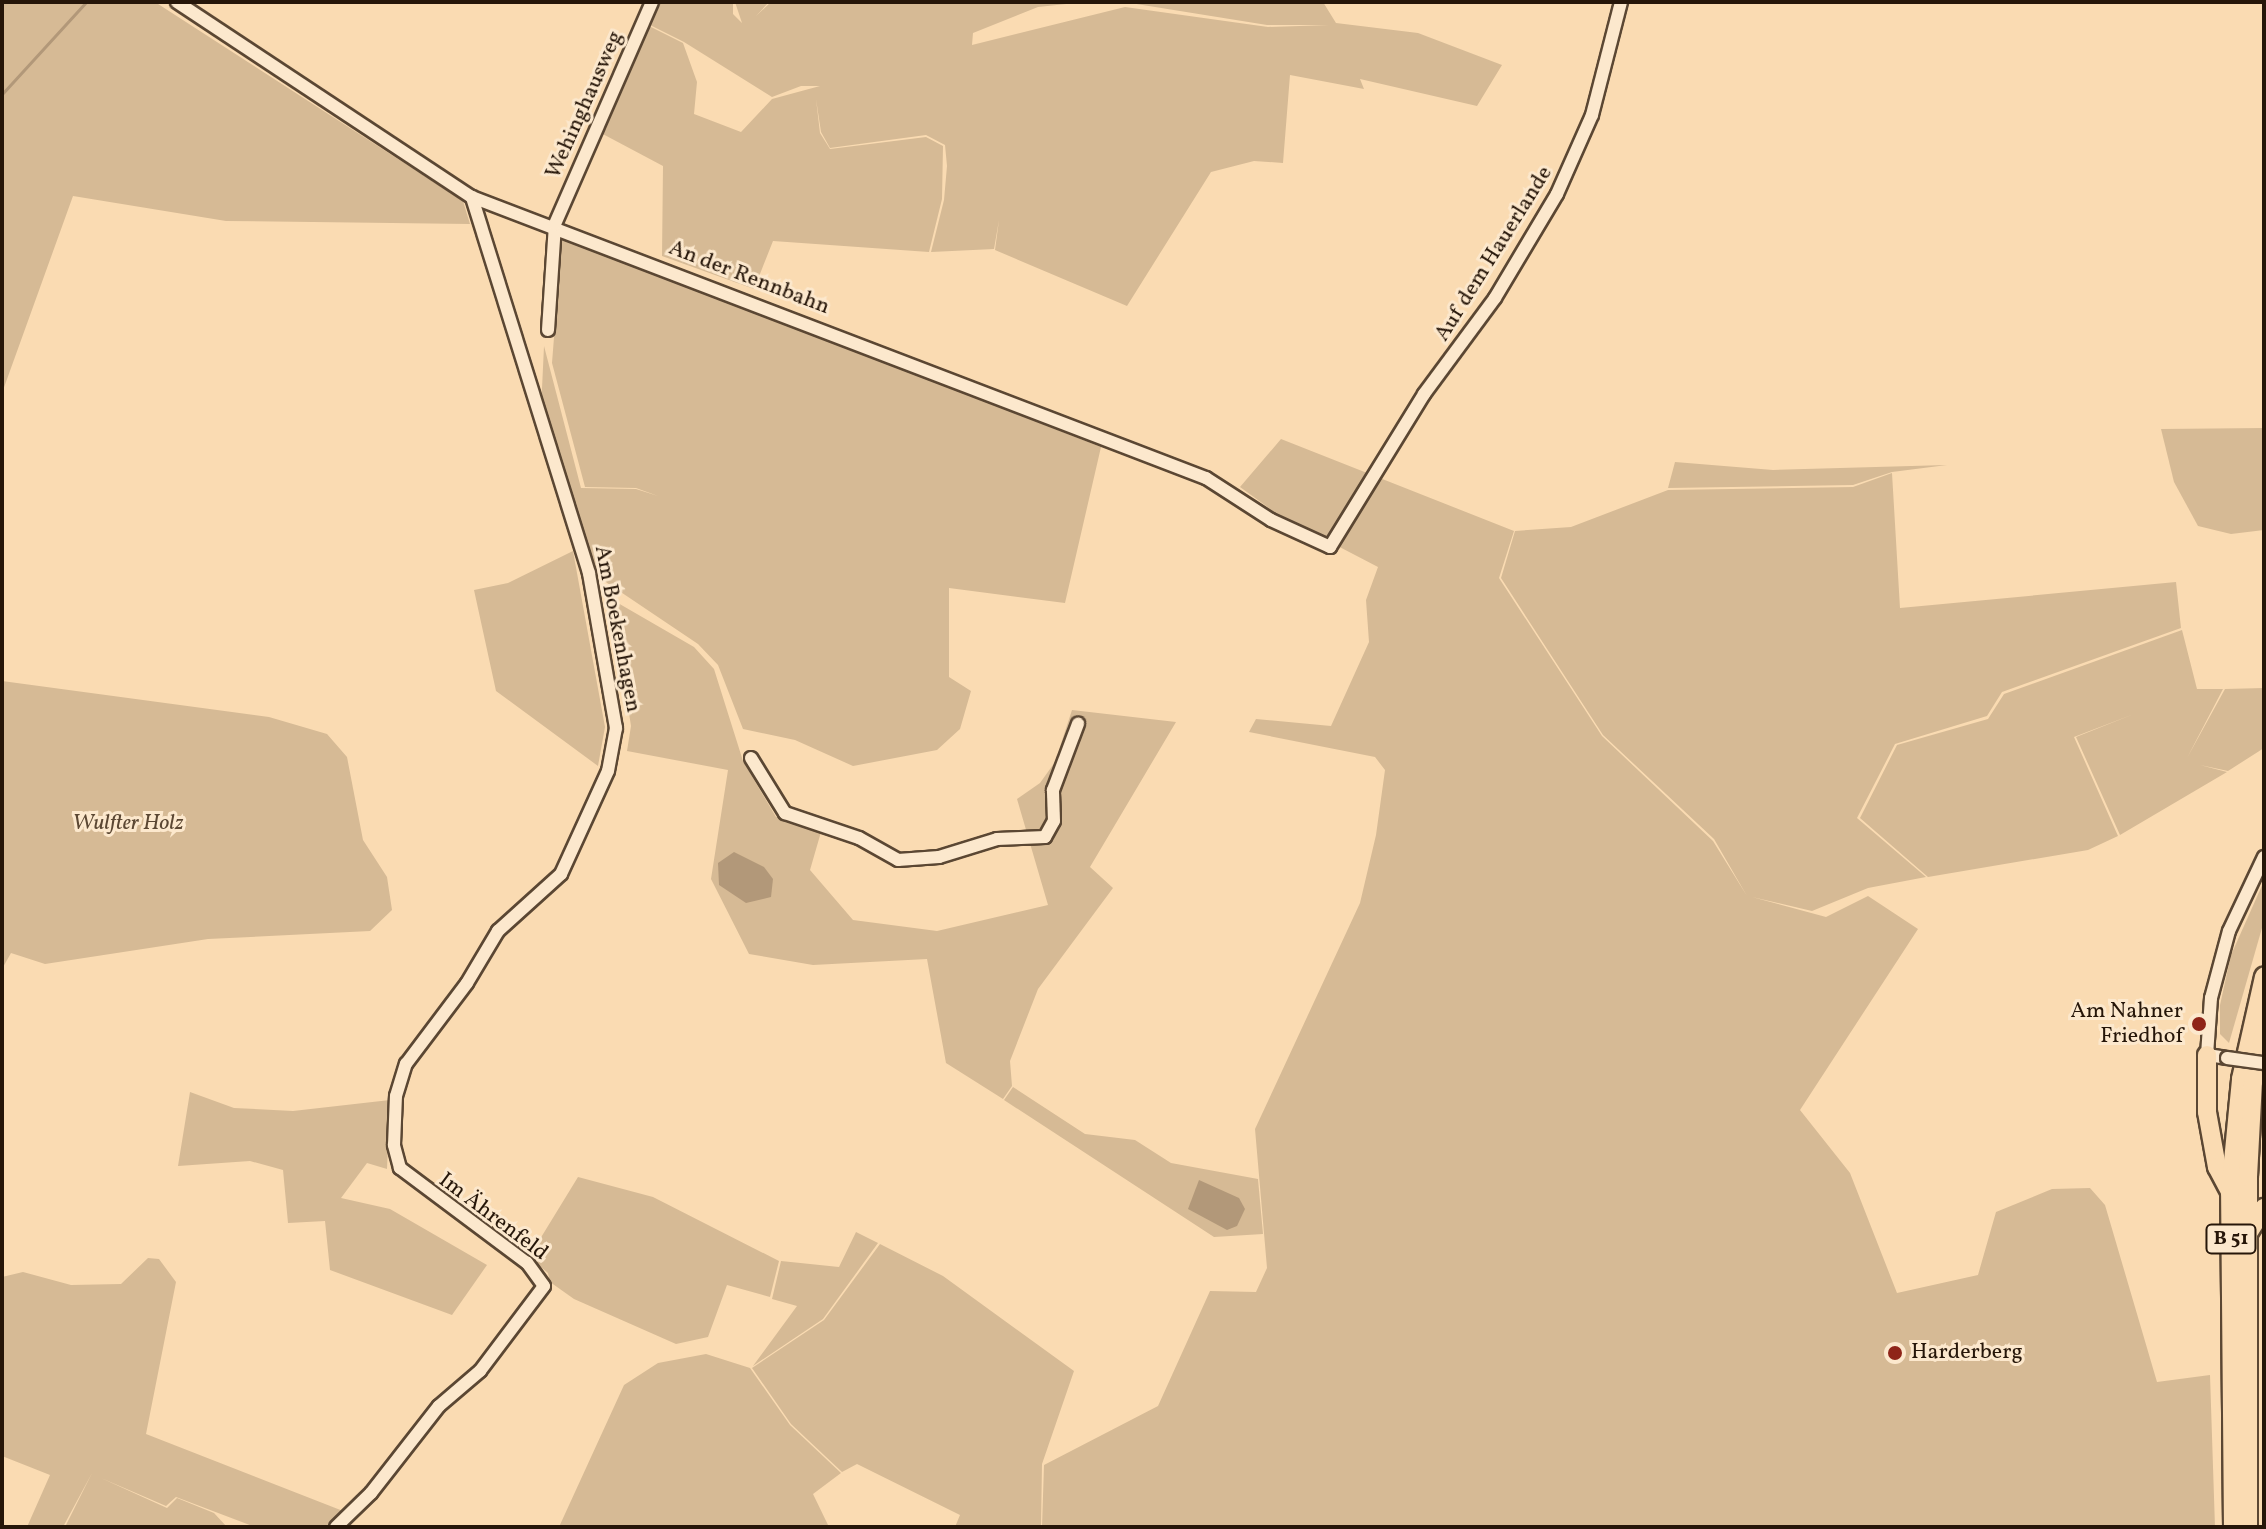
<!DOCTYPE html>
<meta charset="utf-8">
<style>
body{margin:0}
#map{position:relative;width:2266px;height:1529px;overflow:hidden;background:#fadbb2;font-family:Vollkorn,serif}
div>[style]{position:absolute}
.green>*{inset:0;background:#d6ba95}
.water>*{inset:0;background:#b29879}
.stream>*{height:3px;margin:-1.5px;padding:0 1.5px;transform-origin:1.5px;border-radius:1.5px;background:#b29879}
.roads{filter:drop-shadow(2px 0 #5b4733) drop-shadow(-2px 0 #5b4733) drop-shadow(0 2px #5b4733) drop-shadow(0 -2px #5b4733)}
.minor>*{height:12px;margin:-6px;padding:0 6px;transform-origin:6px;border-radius:6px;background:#fce8cd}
.highway>*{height:18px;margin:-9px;padding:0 9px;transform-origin:9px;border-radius:9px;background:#fadbb2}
.bridges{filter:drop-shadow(2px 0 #5b4733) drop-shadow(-2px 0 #5b4733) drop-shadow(0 2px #5b4733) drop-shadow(0 -2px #5b4733)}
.minor-bridge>*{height:12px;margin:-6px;padding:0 6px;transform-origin:6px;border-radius:6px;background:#fce8cd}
.dots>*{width:22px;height:22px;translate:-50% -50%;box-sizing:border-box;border:4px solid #fce8cd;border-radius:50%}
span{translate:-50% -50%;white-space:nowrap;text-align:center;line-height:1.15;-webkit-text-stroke:6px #fce8cd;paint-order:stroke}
.shield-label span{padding:2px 6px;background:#fce8cd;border:2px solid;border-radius:6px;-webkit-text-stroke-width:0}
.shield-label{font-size:20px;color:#261609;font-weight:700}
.street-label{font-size:22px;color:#261609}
.park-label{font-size:22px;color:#5b4733;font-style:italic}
.poi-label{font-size:22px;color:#261609}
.right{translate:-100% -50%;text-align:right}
.left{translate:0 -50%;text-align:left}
.frame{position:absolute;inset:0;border:4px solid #261609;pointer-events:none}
</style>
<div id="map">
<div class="green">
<i style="clip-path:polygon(2px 2px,155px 2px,463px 201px,470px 224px,226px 221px,73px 196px,2px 393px)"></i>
<i style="clip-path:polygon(658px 2px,733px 2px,733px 14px,742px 23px,735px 2px,769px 2px,756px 16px,771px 2px,1085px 2px,1038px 7px,973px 33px,972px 45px,1125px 7px,1268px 27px,1329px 25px,1267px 25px,1124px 2px,1323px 2px,1336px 23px,1418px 33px,1502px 65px,1477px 106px,1360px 79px,1364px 89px,1290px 75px,1283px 163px,1254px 161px,1211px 172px,1127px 306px,995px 250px,999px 220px,994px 249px,931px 252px,944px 200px,947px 166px,945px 145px,926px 135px,830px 148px,821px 132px,816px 99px,820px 133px,830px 149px,926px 137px,943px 146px,942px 199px,929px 252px,773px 241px,754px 289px,662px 256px,663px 166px,599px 132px,647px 25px,683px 43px,697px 82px,694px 114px,741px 132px,772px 99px,820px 86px,801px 86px,772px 97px,684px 42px,648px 24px)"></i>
<i style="clip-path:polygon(562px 236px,1101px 447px,1065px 603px,949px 588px,949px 677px,971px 691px,960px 729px,937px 750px,853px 766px,795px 740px,743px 729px,718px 665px,698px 644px,591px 572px,541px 410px,544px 346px,581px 488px,636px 489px,658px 496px,636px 488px,585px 487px,552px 363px)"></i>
<i style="clip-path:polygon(2264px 428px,2264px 530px,2231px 534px,2198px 526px,2174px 482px,2161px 429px)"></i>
<i style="clip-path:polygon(1281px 439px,1514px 531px,1499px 578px,1602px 736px,1713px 841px,1747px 896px,1714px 839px,1603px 735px,1501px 578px,1515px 531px,1571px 527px,1668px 490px,1853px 487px,1892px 473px,1900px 608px,2176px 582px,2181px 628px,2002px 692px,1987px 716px,1895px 744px,1857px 818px,1926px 877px,1868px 888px,1812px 911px,1752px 897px,1826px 917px,1868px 896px,1918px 929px,1800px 1110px,1850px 1173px,1897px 1293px,1978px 1275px,1996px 1212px,2052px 1189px,2090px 1188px,2105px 1205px,2157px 1382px,2210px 1375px,2215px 1527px,1042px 1527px,1044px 1465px,1158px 1406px,1210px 1291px,1256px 1292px,1267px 1268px,1255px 1129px,1360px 903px,1376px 835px,1385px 770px,1375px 757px,1249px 732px,1256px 719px,1331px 726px,1369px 642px,1366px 600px,1378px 567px,1280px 516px,1240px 487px)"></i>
<i style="clip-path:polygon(1675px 462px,1773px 470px,1947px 465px,1892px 472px,1853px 485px,1668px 488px)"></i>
<i style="clip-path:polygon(573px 551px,605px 727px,598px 766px,496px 691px,474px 590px,508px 583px)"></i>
<i style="clip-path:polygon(611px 599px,694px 647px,714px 669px,743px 761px,776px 817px,821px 832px,810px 870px,853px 920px,937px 931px,1048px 905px,1017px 799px,1040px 783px,1055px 762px,1072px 710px,1176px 722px,1090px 867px,1113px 888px,1038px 989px,1010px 1061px,1012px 1086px,1003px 1099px,946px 1063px,927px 959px,813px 965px,749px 954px,711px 879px,728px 770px,627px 751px,631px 726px)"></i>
<i style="clip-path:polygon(2182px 630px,2197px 689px,2223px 689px,2187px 758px,2225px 689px,2264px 688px,2264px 748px,2228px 771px,2200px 765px,2227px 772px,2120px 835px,2076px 737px,2134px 714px,2074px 737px,2118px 836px,2088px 850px,1928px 877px,1860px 818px,1897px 745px,1988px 719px,2004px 694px)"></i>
<i style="clip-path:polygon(2px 681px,269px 717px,327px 734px,347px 757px,363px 840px,387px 877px,392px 910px,370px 931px,208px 939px,45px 964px,11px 953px,2px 969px)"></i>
<i style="clip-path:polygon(2264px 881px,2264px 921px,2229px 1043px,2220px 1034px,2220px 1005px,2231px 955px)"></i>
<i style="clip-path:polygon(1013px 1087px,1085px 1134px,1135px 1140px,1171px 1163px,1258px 1179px,1263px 1234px,1214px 1237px,1004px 1100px)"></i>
<i style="clip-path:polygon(190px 1092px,234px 1108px,293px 1111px,390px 1100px,387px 1169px,367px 1163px,341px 1198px,390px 1209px,487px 1265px,452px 1315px,330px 1270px,325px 1221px,288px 1223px,283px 1170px,250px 1161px,178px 1166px)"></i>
<i style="clip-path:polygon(578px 1177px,653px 1197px,779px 1261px,770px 1297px,727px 1285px,708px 1337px,676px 1344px,574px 1299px,550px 1282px,548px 1273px,529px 1257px)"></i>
<i style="clip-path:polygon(856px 1232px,878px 1243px,823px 1319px,753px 1366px,797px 1306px,772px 1299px,781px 1261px,839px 1267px)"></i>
<i style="clip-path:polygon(880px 1244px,943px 1276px,1074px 1371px,1042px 1464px,1041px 1527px,955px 1527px,960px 1515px,857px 1464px,842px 1472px,791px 1424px,752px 1368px,824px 1320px)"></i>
<i style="clip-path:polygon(148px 1258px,159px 1259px,176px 1282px,146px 1434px,343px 1511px,327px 1527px,255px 1527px,176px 1497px,166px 1506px,101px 1478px,167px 1508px,177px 1498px,214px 1513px,227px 1527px,65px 1527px,92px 1473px,63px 1527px,27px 1527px,50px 1475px,2px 1456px,2px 1277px,23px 1272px,71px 1285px,121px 1284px)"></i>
<i style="clip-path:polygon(706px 1354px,750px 1368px,790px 1425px,841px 1473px,813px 1494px,829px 1527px,559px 1527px,624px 1385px,658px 1363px)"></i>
</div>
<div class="water">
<i style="clip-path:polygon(734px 852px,764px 867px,773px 879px,771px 897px,746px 903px,719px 885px,718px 863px)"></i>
<i style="clip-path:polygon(1199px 1180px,1239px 1198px,1245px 1209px,1237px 1226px,1227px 1230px,1188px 1209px)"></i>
</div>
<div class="stream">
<i style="left:2px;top:94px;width:125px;rotate:-47.6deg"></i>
</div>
<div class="roads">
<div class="minor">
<i style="left:177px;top:2px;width:354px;rotate:33.5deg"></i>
<i style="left:472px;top:197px;width:786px;rotate:20.95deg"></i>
<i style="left:1206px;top:478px;width:77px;rotate:32.9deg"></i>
<i style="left:1271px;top:520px;width:65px;rotate:24.6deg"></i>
<i style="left:1330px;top:547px;width:180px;rotate:-58.4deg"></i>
<i style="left:1424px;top:394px;width:119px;rotate:-53.5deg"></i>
<i style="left:1495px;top:298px;width:121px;rotate:-59.2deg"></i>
<i style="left:1557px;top:194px;width:86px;rotate:-66.1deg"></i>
<i style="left:1592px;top:115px;width:117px;rotate:-75.6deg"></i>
<i style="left:548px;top:330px;width:106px;rotate:-86.2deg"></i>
<i style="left:555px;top:224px;width:242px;rotate:-66.4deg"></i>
<i style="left:751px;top:758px;width:65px;rotate:58.3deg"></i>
<i style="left:785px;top:813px;width:78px;rotate:18.7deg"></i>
<i style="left:859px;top:838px;width:45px;rotate:29.4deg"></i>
<i style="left:898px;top:860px;width:41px;rotate:-4.2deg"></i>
<i style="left:939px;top:857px;width:61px;rotate:-17.2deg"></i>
<i style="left:997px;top:839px;width:48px;rotate:-2.4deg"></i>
<i style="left:1045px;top:837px;width:18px;rotate:-61deg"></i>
<i style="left:1054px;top:821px;width:31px;rotate:-92deg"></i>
<i style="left:1053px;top:790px;width:71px;rotate:-69.3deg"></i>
<i style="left:2227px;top:1058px;width:20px;rotate:-171deg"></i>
<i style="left:2207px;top:1055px;width:57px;rotate:-86deg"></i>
<i style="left:2211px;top:998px;width:69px;rotate:-75deg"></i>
<i style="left:2229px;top:931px;width:82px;rotate:-64.7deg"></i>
<i style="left:336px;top:1527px;width:49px;rotate:-44.2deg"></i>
<i style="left:371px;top:1493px;width:110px;rotate:-52deg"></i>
<i style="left:439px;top:1406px;width:54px;rotate:-40.5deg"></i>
<i style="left:480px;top:1371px;width:106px;rotate:-53deg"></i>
<i style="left:544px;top:1286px;width:29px;rotate:-126deg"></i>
<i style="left:527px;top:1263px;width:159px;rotate:-143.2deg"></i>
<i style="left:400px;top:1168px;width:24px;rotate:-105deg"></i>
<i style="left:394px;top:1145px;width:49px;rotate:-87.7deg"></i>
<i style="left:396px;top:1096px;width:34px;rotate:-73deg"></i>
<i style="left:406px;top:1064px;width:101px;rotate:-53deg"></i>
<i style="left:467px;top:983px;width:61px;rotate:-59.2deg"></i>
<i style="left:498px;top:931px;width:85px;rotate:-42.1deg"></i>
<i style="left:561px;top:874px;width:113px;rotate:-65.5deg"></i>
<i style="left:608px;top:771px;width:44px;rotate:-79.5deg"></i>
<i style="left:616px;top:728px;width:157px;rotate:-99.9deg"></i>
<i style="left:589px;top:573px;width:394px;rotate:-107.3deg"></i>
</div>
<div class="highway">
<i style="left:2207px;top:1055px;width:57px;rotate:90deg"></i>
<i style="left:2207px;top:1112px;width:56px;rotate:79.7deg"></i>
<i style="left:2217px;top:1167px;width:26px;rotate:62deg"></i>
<i style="left:2247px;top:1235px;width:32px;rotate:-58deg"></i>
<i style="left:2233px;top:1527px;width:335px;rotate:-90.5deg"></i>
<i style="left:2230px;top:1192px;width:114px;rotate:-84.4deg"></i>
<i style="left:2241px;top:1079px;width:105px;rotate:-77.3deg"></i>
<i style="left:2248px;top:1527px;width:350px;rotate:-90deg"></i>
<i style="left:2248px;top:1177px;width:95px;rotate:-87deg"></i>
<i style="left:2253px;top:1082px;width:50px;rotate:-77.3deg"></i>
</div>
</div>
<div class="bridges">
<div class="minor-bridge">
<i style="left:2227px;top:1058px;width:37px;rotate:8deg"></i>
</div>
</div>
<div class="dots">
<i style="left:2199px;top:1024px;background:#8f2418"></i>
<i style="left:1895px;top:1353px;background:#8f2418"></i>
</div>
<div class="shield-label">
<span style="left:2231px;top:1239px">B 51</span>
</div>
<div class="street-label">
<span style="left:585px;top:105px;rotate:-66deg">Wehinghausweg</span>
<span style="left:1494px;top:254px;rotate:-58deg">Auf dem Hauerlande</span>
<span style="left:749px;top:278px;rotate:21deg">An der Rennbahn</span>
<span style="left:617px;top:629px;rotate:79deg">Am Boekenhagen</span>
<span style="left:493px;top:1217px;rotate:37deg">Im Ährenfeld</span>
</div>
<div class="park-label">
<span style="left:128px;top:824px">Wulfter Holz</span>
</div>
<div class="poi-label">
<span class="right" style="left:2183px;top:1024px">Am Nahner<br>Friedhof</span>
<span class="left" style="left:1911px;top:1353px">Harderberg</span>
</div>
<div class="frame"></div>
</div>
